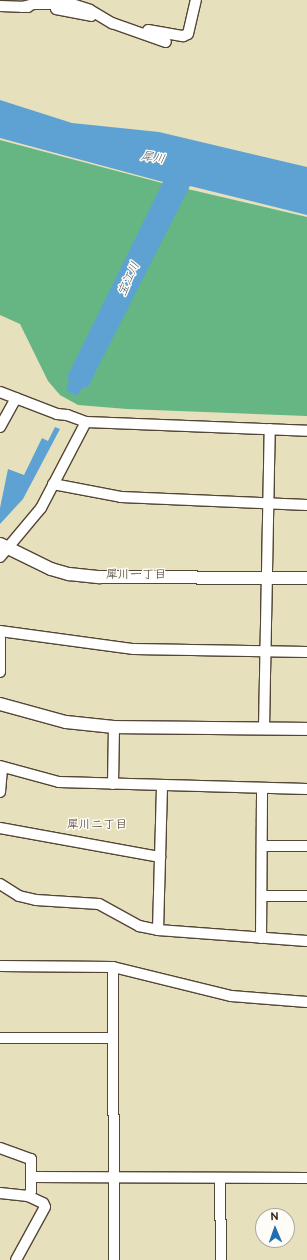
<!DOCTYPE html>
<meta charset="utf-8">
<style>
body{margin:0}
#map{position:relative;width:307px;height:1260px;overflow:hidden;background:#e7e0bd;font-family:"Balsamiq Sans","Klee One",sans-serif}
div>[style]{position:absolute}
.forest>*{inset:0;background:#65b683}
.water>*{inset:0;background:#5da2d2}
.roads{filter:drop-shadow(1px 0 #554536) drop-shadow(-1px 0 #554536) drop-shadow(0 1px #554536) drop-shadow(0 -1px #554536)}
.minor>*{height:10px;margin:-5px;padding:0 5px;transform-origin:5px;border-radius:5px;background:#fff}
.tertiary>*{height:12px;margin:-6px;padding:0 6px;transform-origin:6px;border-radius:6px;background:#fff}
span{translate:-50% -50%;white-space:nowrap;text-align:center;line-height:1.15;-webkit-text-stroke:3px #fdfcf7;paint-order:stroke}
.water-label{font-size:12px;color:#495a66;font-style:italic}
.neighbourhood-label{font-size:12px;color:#3b2a1e}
.north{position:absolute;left:255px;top:1208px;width:40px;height:40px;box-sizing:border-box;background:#fdfcf7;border:1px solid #afa8a0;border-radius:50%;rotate:358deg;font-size:11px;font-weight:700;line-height:16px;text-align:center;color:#3b2a1e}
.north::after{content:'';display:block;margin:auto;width:14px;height:18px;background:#1f6fb2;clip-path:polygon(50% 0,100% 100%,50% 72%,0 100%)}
</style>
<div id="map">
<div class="forest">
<i style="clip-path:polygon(0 140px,162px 183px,307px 217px,307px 416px,127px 409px,78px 405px,60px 395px,48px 381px,20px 324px,0 315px)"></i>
</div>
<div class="water">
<i style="clip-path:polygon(0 100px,72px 123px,159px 132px,307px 167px,307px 215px,190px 186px,88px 387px,83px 387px,77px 396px,66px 390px,69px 380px,67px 377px,163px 182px,0 138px)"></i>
<i style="clip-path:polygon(55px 427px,60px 429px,23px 499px,0 524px,0 508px,8px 469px,24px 475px,42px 438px,48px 441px)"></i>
</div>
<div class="roads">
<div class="minor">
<i style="left:0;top:6px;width:28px;rotate:2deg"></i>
<i style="left:22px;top:7px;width:12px;rotate:-14deg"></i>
<i style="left:34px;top:4px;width:38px"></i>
<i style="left:72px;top:4px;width:19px;rotate:18deg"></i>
<i style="left:90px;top:10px;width:26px;rotate:31deg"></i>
<i style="left:112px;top:23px;width:57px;rotate:19.4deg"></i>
<i style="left:56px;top:9px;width:36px;rotate:11deg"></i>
<i style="left:148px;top:30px;width:36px;rotate:10deg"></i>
<i style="left:183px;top:36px;width:5px;rotate:-22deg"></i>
<i style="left:188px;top:34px;width:35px;rotate:-77deg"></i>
<i style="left:0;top:392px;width:61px;rotate:21.1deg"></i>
<i style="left:57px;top:414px;width:10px;rotate:6deg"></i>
<i style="left:67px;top:415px;width:20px;rotate:20deg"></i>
<i style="left:86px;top:422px;width:221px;rotate:2.3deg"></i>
<i style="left:0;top:427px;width:33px;rotate:-61deg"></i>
<i style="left:53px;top:484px;width:69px;rotate:10.8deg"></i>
<i style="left:121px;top:497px;width:186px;rotate:2.5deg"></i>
<i style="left:0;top:557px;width:64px;rotate:-50.1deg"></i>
<i style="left:41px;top:508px;width:97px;rotate:-62.4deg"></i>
<i style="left:0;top:631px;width:135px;rotate:7.7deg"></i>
<i style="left:134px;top:649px;width:173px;rotate:1deg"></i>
<i style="left:0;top:638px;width:34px;rotate:90deg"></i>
<i style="left:264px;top:728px;width:299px;rotate:-88.9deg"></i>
<i style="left:0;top:766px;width:61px;rotate:15.2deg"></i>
<i style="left:59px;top:782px;width:248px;rotate:1.6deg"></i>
<i style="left:113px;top:784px;width:57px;rotate:-89deg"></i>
<i style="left:0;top:792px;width:25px;rotate:-85deg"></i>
<i style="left:0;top:828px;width:163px;rotate:10.3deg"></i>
<i style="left:262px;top:846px;width:45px"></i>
<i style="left:0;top:884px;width:22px;rotate:32deg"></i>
<i style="left:19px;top:896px;width:17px;rotate:13deg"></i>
<i style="left:36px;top:900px;width:63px;rotate:3.6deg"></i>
<i style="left:99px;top:904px;width:46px;rotate:28.8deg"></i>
<i style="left:139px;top:926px;width:19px;rotate:12deg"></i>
<i style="left:158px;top:930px;width:149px;rotate:4.2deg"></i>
<i style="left:262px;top:896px;width:45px"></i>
<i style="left:158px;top:930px;width:143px;rotate:-88.4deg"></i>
<i style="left:261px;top:938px;width:149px;rotate:-89.6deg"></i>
<i style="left:0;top:966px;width:113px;rotate:0.5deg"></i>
<i style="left:113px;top:967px;width:122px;rotate:13.8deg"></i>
<i style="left:231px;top:996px;width:76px;rotate:4.5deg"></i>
<i style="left:113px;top:967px;width:293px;rotate:89.8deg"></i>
<i style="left:0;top:1038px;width:113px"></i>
<i style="left:0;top:1148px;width:33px;rotate:20deg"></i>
<i style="left:31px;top:1159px;width:32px;rotate:90deg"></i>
<i style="left:31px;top:1191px;width:6px;rotate:121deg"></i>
<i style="left:28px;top:1196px;width:17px;rotate:25deg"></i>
<i style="left:43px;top:1203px;width:4px;rotate:63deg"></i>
<i style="left:45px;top:1207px;width:60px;rotate:118.7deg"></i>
<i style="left:32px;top:1177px;width:275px;rotate:0.2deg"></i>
<i style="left:220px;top:1178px;width:82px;rotate:89.3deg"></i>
<i style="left:0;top:1193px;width:28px;rotate:6deg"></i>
</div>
<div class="tertiary">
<i style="left:0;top:544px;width:57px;rotate:26.1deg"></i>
<i style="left:51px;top:569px;width:19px;rotate:16deg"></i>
<i style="left:69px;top:574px;width:31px;rotate:6deg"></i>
<i style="left:100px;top:577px;width:207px;rotate:0.3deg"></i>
<i style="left:0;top:704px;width:68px;rotate:15.3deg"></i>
<i style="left:66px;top:722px;width:48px;rotate:5.9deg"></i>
<i style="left:114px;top:727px;width:193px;rotate:0.6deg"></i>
</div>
</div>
<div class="water-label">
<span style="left:153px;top:158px;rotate:10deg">犀川</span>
<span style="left:129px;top:279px;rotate:-65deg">宝江川</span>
</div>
<div class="neighbourhood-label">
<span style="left:136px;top:575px">犀川一丁目</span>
<span style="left:97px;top:825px">犀川二丁目</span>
</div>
<div class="north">N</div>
</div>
